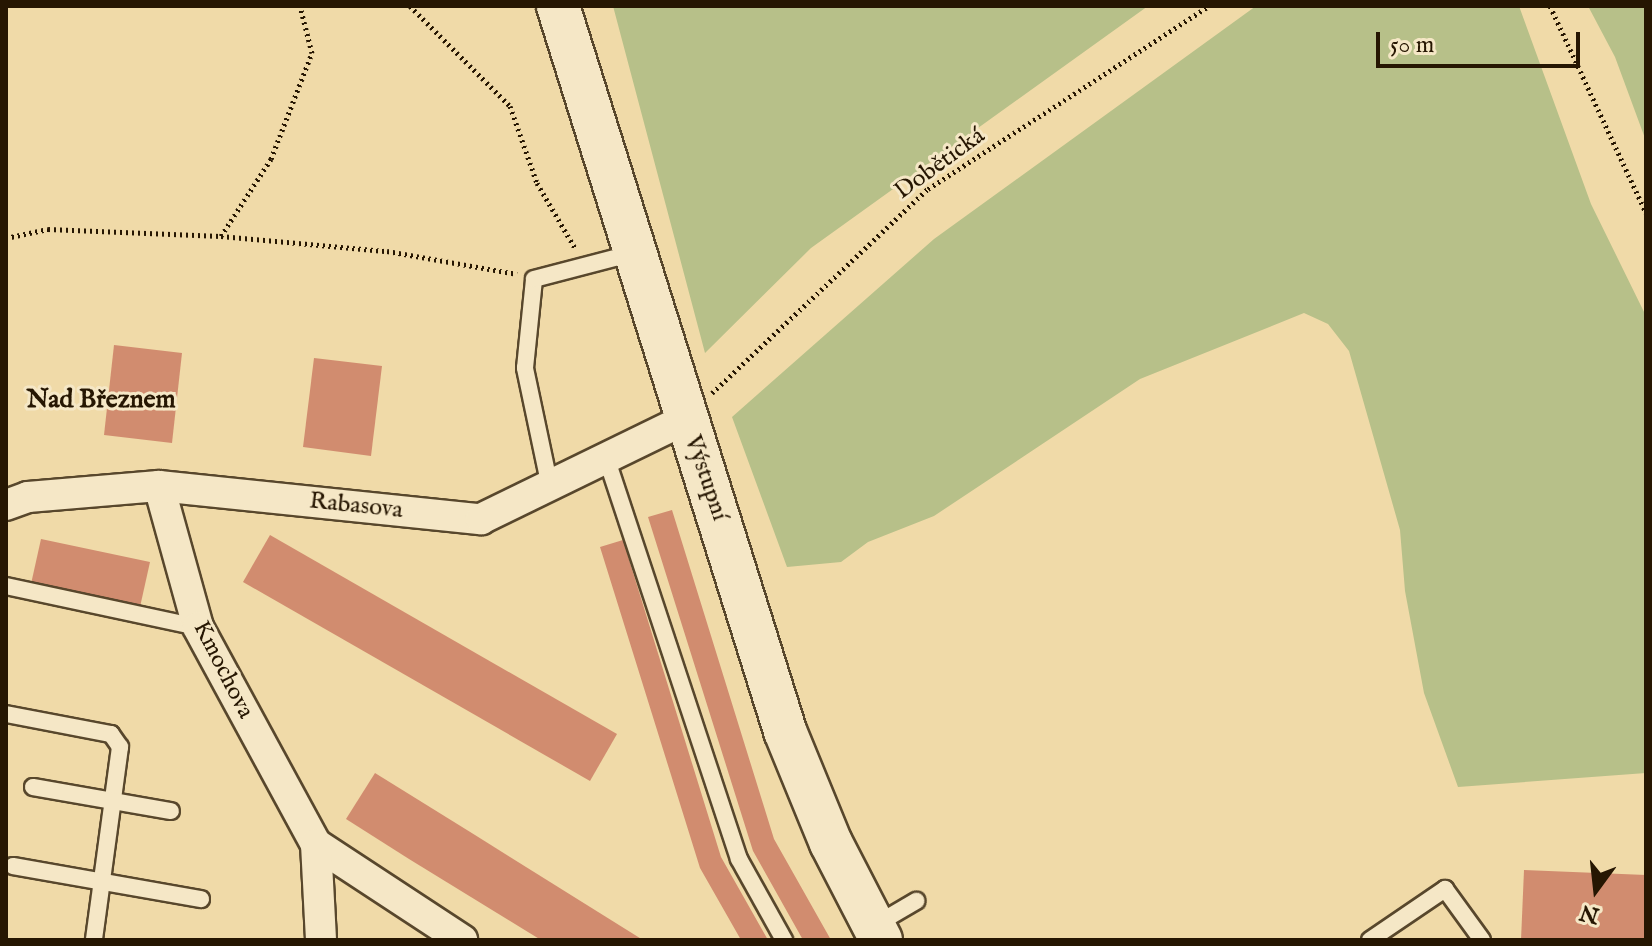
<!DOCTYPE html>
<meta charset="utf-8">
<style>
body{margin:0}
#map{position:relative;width:1652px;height:946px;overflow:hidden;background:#f0daa8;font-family:"IM FELL English",serif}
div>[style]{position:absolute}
.green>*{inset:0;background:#b7c089}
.building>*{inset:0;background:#d18c6f}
.path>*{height:5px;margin-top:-2.5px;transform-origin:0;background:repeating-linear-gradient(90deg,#261602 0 2px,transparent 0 6px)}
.roads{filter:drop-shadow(2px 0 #58472c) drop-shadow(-2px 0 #58472c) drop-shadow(0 2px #58472c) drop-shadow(0 -2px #58472c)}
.lane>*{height:16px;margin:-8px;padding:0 8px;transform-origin:8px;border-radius:8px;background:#f5e7c6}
.street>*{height:30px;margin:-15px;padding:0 15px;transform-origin:15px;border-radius:15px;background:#f5e7c6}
.secondary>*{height:42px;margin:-21px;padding:0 21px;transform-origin:21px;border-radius:21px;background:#f5e7c6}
span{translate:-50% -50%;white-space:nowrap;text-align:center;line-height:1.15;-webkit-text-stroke:6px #f5e7c6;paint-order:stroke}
.street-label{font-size:24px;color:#261602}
.neighbourhood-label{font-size:26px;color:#261602;font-weight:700}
.frame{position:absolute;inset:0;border:8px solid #261602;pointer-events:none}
.north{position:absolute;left:1556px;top:850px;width:80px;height:80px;-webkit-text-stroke:6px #f5e7c6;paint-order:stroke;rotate:195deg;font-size:22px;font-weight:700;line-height:32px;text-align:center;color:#261602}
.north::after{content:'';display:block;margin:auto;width:28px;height:36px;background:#261602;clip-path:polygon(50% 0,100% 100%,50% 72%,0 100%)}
.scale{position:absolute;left:1376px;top:32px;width:204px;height:36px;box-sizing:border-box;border:4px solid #261602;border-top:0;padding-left:10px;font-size:24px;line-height:28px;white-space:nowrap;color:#261602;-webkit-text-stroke:6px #f5e7c6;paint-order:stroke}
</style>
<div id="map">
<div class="green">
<i style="clip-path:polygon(613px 6px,1148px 6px,811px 248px,705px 353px)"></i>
<i style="clip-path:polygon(1256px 6px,1519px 6px,1591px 204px,1646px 316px,1646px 773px,1458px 787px,1424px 693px,1405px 591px,1400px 530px,1349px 351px,1328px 324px,1304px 313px,1140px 379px,934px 516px,868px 542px,841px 562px,787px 567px,732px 417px,934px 239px)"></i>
<i style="clip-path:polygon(1588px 6px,1646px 6px,1646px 141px,1615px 57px)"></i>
</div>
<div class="building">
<i style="clip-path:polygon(114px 345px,182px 353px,172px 443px,104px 435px)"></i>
<i style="clip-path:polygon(314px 358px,382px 366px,371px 456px,303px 447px)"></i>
<i style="clip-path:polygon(672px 510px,774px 839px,831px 940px,803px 940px,753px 851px,648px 517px)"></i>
<i style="clip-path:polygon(270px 535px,617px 734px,590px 781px,243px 582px)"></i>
<i style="clip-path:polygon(41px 539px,150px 562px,140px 607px,31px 584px)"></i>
<i style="clip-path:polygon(623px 540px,721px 857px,768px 940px,741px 940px,700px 868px,600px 547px)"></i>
<i style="clip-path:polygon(375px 773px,475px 835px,643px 940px,541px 940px,409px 859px,346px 819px)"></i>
<i style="clip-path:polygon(1524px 870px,1646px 875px,1646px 940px,1521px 940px)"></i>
</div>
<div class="path">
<i style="left:410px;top:6px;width:141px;rotate:45deg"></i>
<i style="left:510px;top:106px;width:82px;rotate:70.7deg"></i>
<i style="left:537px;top:183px;width:75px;rotate:59.7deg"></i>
<i style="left:1550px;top:6px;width:228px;rotate:65.1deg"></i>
<i style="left:221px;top:236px;width:92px;rotate:-57deg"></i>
<i style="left:271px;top:159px;width:114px;rotate:-68.9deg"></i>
<i style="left:312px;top:53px;width:49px;rotate:-104.3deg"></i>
<i style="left:6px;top:238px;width:43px;rotate:-12.1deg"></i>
<i style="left:48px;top:229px;width:173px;rotate:2.3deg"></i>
<i style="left:221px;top:236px;width:167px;rotate:5.2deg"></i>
<i style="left:387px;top:251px;width:132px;rotate:10deg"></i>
<i style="left:712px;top:393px;width:297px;rotate:-43.4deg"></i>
<i style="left:928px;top:189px;width:335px;rotate:-33.1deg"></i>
</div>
<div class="roads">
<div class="lane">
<i style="left:607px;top:460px;width:420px;rotate:71.7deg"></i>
<i style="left:739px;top:859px;width:93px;rotate:60.9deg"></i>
<i style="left:550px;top:487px;width:122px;rotate:-101.9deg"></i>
<i style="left:525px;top:368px;width:89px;rotate:-84.2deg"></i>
<i style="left:534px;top:279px;width:103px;rotate:-14.6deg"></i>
<i style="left:6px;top:586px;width:196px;rotate:12.1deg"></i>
<i style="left:6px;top:714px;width:107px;rotate:10.8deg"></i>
<i style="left:111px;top:734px;width:16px;rotate:55deg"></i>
<i style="left:120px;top:747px;width:195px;rotate:97.7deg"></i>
<i style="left:33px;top:787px;width:140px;rotate:9.9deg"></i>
<i style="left:13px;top:866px;width:191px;rotate:10deg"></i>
<i style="left:875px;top:925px;width:48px;rotate:-30.3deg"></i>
<i style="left:1370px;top:940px;width:91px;rotate:-34.2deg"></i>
<i style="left:1445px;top:889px;width:63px;rotate:54deg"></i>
</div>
<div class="street">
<i style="left:159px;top:486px;width:146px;rotate:74.5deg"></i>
<i style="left:198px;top:627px;width:247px;rotate:61.5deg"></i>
<i style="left:316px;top:844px;width:175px;rotate:33.3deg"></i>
<i style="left:6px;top:505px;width:23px;rotate:-20deg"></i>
<i style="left:28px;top:497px;width:131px;rotate:-4.8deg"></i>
<i style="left:159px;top:486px;width:324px;rotate:5.9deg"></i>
<i style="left:481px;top:519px;width:228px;rotate:-26deg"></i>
<i style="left:316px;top:844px;width:96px;rotate:87deg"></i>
</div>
<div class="secondary">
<i style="left:558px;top:6px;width:760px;rotate:72.61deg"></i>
<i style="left:785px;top:731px;width:121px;rotate:67.7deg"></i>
<i style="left:831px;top:843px;width:109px;rotate:62.7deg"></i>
</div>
</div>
<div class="street-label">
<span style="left:940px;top:164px;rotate:-36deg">Dobětická</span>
<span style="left:706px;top:478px;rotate:71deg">Výstupní</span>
<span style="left:356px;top:506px;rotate:6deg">Rabasova</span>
<span style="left:223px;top:670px;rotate:63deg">Kmochova</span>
</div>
<div class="neighbourhood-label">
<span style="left:101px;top:400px">Nad Březnem</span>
</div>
<div class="frame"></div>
<div class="north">N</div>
<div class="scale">50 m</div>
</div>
